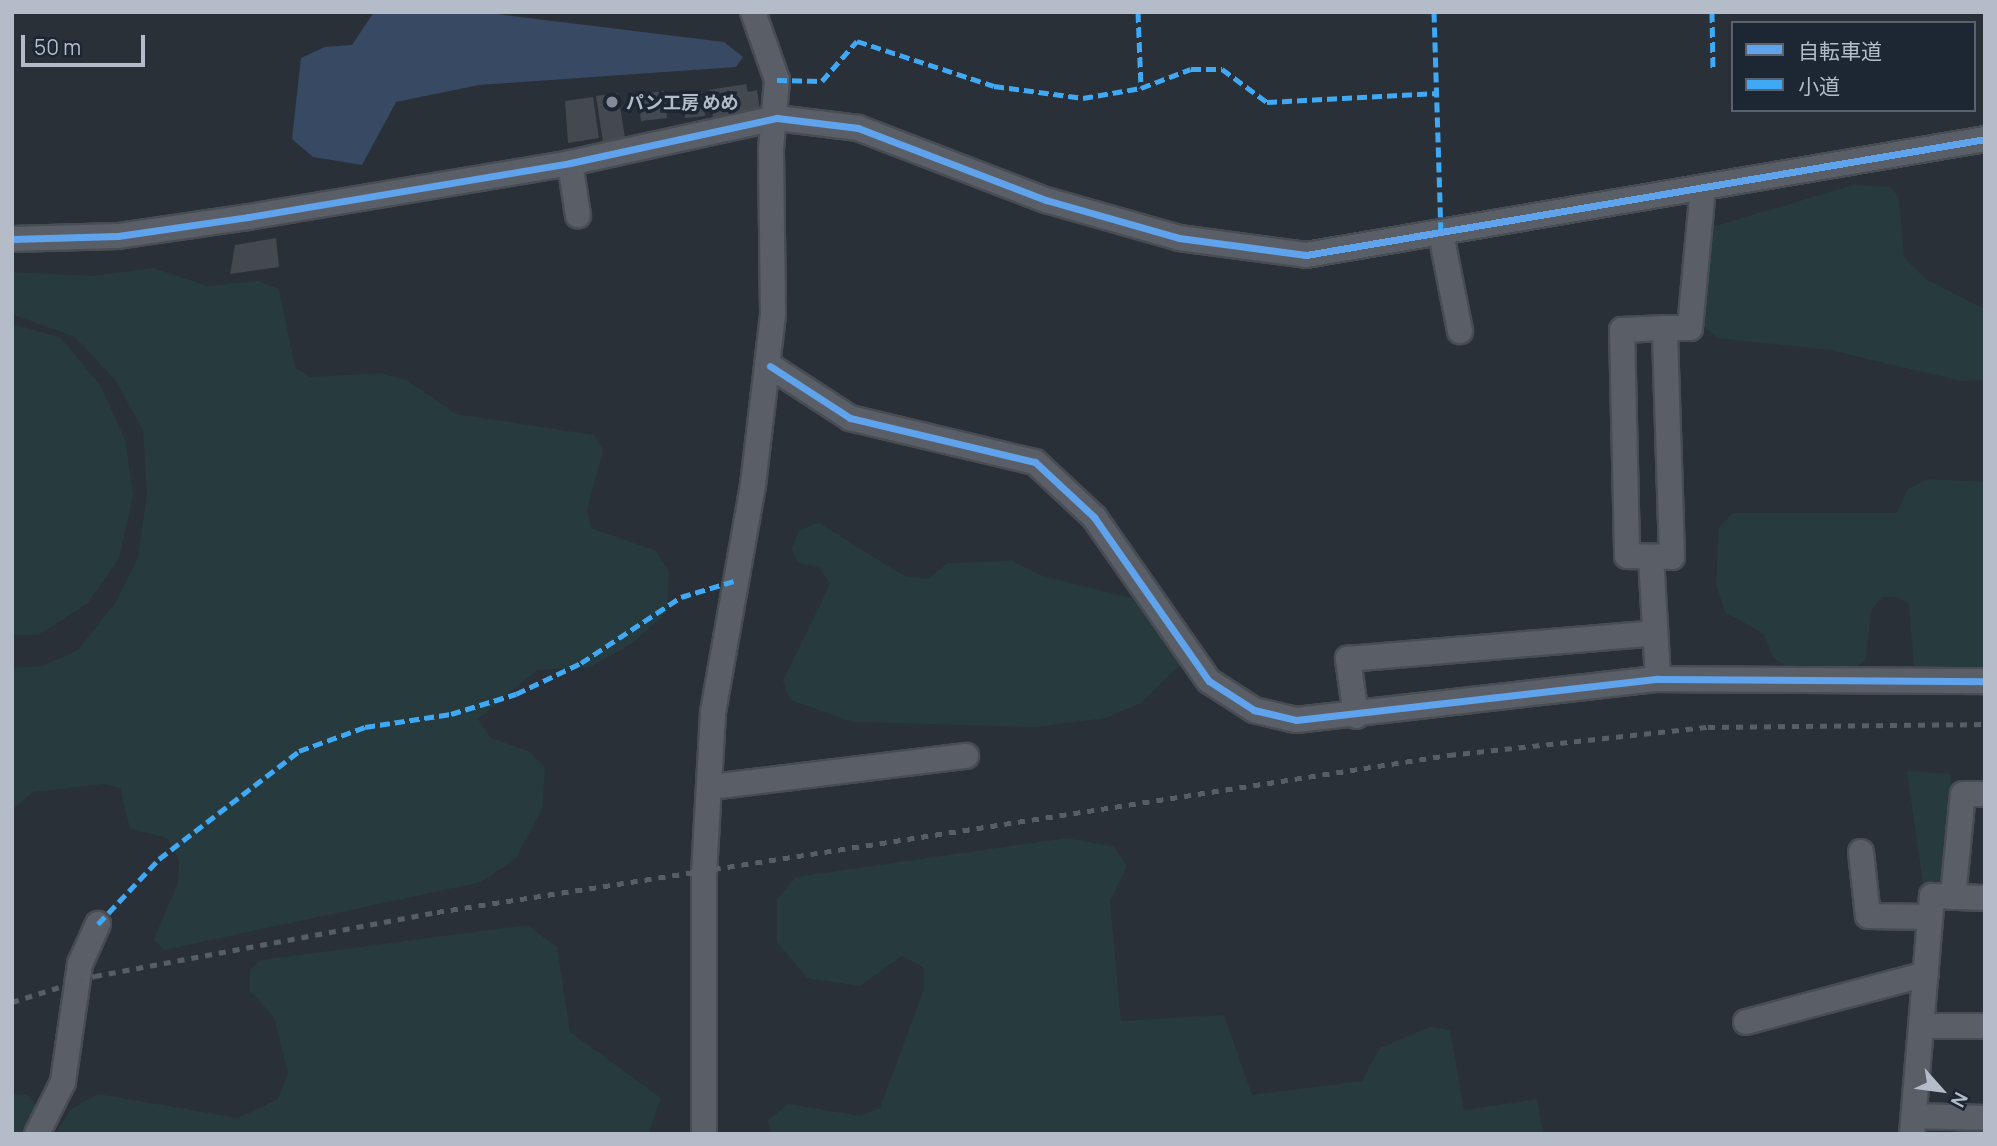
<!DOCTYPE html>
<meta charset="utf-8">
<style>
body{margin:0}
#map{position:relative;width:1997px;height:1146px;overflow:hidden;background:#2a3038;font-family:Manrope,"Noto Sans JP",sans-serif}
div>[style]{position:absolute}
.green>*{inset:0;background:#273a3e}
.water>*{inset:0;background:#384963}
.building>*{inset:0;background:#444950}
.roads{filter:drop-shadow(2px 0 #484c53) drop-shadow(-2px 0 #484c53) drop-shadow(0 2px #484c53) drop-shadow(0 -2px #484c53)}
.minor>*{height:24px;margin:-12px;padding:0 12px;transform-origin:12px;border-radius:12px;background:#5a5e66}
.rail>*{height:5px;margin-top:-2.5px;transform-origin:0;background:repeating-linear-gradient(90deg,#595d64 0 7px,transparent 0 14px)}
.quiet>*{height:5px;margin-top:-2.5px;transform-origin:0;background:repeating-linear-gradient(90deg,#3fa9f5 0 10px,transparent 0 15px)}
.cycleway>*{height:7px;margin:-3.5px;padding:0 3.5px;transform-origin:3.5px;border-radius:3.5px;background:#60a3ed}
.dots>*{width:19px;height:19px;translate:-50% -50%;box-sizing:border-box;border:4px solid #1d2633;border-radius:50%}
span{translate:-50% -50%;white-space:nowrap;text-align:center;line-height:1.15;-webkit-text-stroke:7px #1d2633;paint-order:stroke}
.poi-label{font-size:18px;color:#b4bcc9;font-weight:700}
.left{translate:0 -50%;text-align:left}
.frame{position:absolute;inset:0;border:14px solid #b4bcc9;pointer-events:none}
.legend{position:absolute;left:1731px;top:21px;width:245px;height:91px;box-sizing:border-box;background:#1d2633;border:2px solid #59626f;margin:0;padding:9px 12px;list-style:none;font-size:21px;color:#b4bcc9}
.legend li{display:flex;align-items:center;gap:14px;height:35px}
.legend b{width:35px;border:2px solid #59626f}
.north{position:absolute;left:1906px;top:1055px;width:70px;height:70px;-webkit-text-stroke:5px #1d2633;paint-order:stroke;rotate:118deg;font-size:19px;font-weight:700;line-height:28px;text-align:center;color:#b4bcc9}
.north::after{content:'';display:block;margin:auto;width:24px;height:32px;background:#b4bcc9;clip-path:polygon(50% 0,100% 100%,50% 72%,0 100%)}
.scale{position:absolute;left:21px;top:35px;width:124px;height:32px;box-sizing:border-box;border:4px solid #b4bcc9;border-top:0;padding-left:9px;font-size:21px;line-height:24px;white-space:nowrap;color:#b4bcc9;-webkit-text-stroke:5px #1d2633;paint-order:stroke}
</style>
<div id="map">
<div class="green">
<i style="clip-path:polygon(1853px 185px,1890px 187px,1899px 197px,1904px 258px,1926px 279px,1985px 309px,1985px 380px,1961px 381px,1830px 350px,1717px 338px,1699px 321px,1709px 228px)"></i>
<i style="clip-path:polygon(153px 268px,208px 286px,259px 281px,279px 289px,295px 367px,310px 377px,380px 373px,406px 380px,456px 414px,594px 435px,603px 450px,587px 510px,591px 528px,656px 551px,669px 571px,667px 612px,631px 644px,591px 667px,537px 670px,478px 719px,491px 738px,530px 752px,545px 768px,542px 809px,516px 858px,481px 882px,164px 950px,154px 939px,178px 883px,179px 860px,167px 838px,130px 829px,120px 788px,104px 784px,33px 792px,12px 810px,12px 668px,43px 666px,78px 650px,116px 602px,138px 558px,147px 493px,143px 430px,116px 381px,75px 337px,12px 314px,12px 272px,92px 276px)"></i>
<i style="clip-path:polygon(12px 324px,60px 337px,100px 385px,125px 439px,133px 495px,119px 559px,87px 604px,38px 635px,12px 635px)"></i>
<i style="clip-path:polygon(1928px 479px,1985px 482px,1985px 672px,1914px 666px,1909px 605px,1898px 597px,1882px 597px,1871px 611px,1866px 659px,1857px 666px,1790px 668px,1773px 658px,1764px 634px,1725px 612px,1716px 584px,1719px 528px,1733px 513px,1897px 513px,1908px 489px)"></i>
<i style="clip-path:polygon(819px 523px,904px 576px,928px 579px,948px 563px,1012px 561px,1043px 576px,1135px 599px,1174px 642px,1181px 664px,1141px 703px,1105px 718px,1036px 727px,853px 722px,790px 700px,783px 681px,830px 584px,819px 567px,798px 563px,792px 549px,799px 530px)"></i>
<i style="clip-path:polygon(1907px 771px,1951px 774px,1946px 893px,1924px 890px)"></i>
<i style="clip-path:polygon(1067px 838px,1114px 847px,1127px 866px,1110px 901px,1121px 1021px,1224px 1015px,1252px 1095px,1362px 1081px,1380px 1048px,1430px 1027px,1450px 1030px,1464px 1110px,1537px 1099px,1543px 1134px,771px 1134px,768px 1120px,788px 1104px,860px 1116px,880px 1108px,924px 989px,924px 968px,902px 956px,860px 986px,807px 978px,777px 942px,777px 899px,796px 877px)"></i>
<i style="clip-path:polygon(527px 925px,557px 947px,570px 1032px,661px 1098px,648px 1134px,55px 1134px,70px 1110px,98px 1094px,238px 1118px,278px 1099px,288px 1073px,274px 1017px,250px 991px,250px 970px,261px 960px)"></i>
<i style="clip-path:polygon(26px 1094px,37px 1106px,32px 1118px,23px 1134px,12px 1134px,12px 1095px)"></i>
</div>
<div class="water">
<i style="clip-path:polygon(374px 12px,480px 12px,724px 42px,743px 57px,736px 67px,479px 85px,396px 102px,362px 165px,313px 157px,292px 139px,301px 58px,325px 47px,352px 45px)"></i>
</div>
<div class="building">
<i style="clip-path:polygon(746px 84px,748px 92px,757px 90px,760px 110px,713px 117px,709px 90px)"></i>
<i style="clip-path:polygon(664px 91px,667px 118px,641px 121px,638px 94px)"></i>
<i style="clip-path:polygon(702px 91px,705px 116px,685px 118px,682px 94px)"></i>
<i style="clip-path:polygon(618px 93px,625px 138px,603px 142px,596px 96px)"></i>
<i style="clip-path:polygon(593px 97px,599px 138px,568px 143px,565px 101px)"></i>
<i style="clip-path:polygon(276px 238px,279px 267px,230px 274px,235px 245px)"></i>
</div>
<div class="roads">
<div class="minor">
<i style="left:570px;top:163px;width:53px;rotate:81.3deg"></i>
<i style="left:1441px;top:234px;width:99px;rotate:78.9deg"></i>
<i style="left:12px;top:239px;width:106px;rotate:-1.6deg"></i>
<i style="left:118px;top:236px;width:131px;rotate:-8.3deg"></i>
<i style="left:248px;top:217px;width:326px;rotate:-9.5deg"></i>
<i style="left:570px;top:163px;width:212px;rotate:-12.3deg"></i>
<i style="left:777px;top:118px;width:82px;rotate:7deg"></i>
<i style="left:858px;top:128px;width:201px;rotate:21deg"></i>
<i style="left:1046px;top:200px;width:138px;rotate:15.9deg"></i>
<i style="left:1179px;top:238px;width:128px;rotate:7.6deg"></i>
<i style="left:1306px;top:255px;width:689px;rotate:-9.69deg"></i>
<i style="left:1665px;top:328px;width:43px;rotate:177.3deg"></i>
<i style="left:1622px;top:330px;width:226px;rotate:88.7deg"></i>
<i style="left:1627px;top:556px;width:45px;rotate:1.3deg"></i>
<i style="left:1672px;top:557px;width:229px;rotate:-91.8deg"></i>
<i style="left:1665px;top:328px;width:25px"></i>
<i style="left:1690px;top:328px;width:140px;rotate:-84.7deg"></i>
<i style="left:770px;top:366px;width:95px;rotate:33deg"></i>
<i style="left:850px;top:418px;width:190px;rotate:13.4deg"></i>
<i style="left:1035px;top:462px;width:81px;rotate:43deg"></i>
<i style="left:1094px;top:517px;width:200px;rotate:55deg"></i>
<i style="left:1209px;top:681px;width:54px;rotate:32.8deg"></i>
<i style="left:1254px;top:710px;width:43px;rotate:13.4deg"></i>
<i style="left:1296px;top:720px;width:364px;rotate:-6.5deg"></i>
<i style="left:1658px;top:679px;width:327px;rotate:0.4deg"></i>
<i style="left:1651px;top:557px;width:122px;rotate:86.7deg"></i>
<i style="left:1356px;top:716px;width:58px;rotate:-98deg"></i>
<i style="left:1348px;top:659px;width:308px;rotate:-4.8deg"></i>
<i style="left:712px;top:787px;width:256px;rotate:-7deg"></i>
<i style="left:1861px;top:852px;width:64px;rotate:83.8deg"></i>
<i style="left:1868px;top:916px;width:62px;rotate:0.9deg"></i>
<i style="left:1953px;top:897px;width:103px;rotate:-84.5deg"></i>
<i style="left:1963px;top:794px;width:22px"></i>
<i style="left:1746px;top:1022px;width:186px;rotate:-14.9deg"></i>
<i style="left:1922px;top:1026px;width:63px"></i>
<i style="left:1914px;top:1116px;width:71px;rotate:1.6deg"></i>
<i style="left:37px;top:1134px;width:58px;rotate:-63.4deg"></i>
<i style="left:63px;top:1082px;width:119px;rotate:-81.8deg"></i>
<i style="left:80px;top:964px;width:44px;rotate:-65.8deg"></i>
<i style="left:704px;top:1134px;width:260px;rotate:-90deg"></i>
<i style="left:704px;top:874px;width:162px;rotate:-86.8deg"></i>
<i style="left:713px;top:712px;width:230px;rotate:-80deg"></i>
<i style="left:753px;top:485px;width:172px;rotate:-83.3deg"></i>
<i style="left:773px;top:314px;width:165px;rotate:-90.7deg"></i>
<i style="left:771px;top:149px;width:69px;rotate:-85deg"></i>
<i style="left:777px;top:80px;width:72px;rotate:-109.4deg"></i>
<i style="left:1912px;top:1134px;width:239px;rotate:-85.2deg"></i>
<i style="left:1932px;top:896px;width:53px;rotate:2.2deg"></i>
</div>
</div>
<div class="rail">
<i style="left:12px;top:1002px;width:87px;rotate:-17.4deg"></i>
<i style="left:95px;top:976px;width:348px;rotate:-10.6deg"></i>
<i style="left:437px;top:912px;width:1024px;rotate:-8.82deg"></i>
<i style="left:1449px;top:755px;width:261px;rotate:-6.2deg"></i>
<i style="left:1708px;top:727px;width:277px;rotate:-0.6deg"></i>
</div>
<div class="quiet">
<i style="left:1138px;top:12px;width:76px;rotate:87.7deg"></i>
<i style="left:1434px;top:12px;width:222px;rotate:88.2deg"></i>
<i style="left:1712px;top:12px;width:56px;rotate:89deg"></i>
<i style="left:777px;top:80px;width:45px;rotate:1.3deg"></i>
<i style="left:822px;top:81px;width:53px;rotate:-48.8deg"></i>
<i style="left:857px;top:41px;width:144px;rotate:18.2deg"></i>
<i style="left:994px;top:86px;width:90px;rotate:7.7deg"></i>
<i style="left:1083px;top:98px;width:59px;rotate:-9.8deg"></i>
<i style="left:1141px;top:88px;width:53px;rotate:-20.8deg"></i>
<i style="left:1191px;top:69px;width:31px"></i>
<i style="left:1222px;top:69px;width:56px;rotate:36.3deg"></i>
<i style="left:1267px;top:102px;width:171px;rotate:-3deg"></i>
<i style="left:98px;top:924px;width:89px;rotate:-46.8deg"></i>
<i style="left:159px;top:859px;width:177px;rotate:-37.6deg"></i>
<i style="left:299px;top:751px;width:70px;rotate:-20deg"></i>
<i style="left:365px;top:727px;width:87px;rotate:-8.6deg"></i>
<i style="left:451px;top:714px;width:68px;rotate:-17.1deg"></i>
<i style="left:516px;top:694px;width:72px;rotate:-25.5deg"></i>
<i style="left:581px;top:663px;width:120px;rotate:-33.4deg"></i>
<i style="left:681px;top:597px;width:55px;rotate:-16.8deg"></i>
</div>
<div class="cycleway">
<i style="left:12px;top:239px;width:106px;rotate:-1.6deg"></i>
<i style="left:118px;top:236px;width:131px;rotate:-8.3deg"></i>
<i style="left:248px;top:217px;width:326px;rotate:-9.5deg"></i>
<i style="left:570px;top:163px;width:212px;rotate:-12.3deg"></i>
<i style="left:777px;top:118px;width:82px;rotate:7deg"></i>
<i style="left:858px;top:128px;width:201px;rotate:21deg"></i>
<i style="left:1046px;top:200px;width:138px;rotate:15.9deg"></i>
<i style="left:1179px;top:238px;width:128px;rotate:7.6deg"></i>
<i style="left:1306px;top:255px;width:689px;rotate:-9.69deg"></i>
<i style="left:770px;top:366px;width:95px;rotate:33deg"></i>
<i style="left:850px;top:418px;width:190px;rotate:13.4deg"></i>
<i style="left:1035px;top:462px;width:81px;rotate:43deg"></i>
<i style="left:1094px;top:517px;width:200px;rotate:55deg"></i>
<i style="left:1209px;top:681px;width:54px;rotate:32.8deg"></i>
<i style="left:1254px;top:710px;width:43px;rotate:13.4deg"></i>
<i style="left:1296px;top:720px;width:364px;rotate:-6.5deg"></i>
<i style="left:1658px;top:679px;width:327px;rotate:0.4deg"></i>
</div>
<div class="dots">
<i style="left:612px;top:102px;background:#848b96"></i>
</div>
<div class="poi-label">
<span class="left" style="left:626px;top:102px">パン工房 めめ</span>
</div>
<div class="frame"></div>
<ul class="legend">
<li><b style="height:9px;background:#60a3ed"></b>自転車道</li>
<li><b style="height:9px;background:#3fa9f5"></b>小道</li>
</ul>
<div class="north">N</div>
<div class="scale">50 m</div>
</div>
